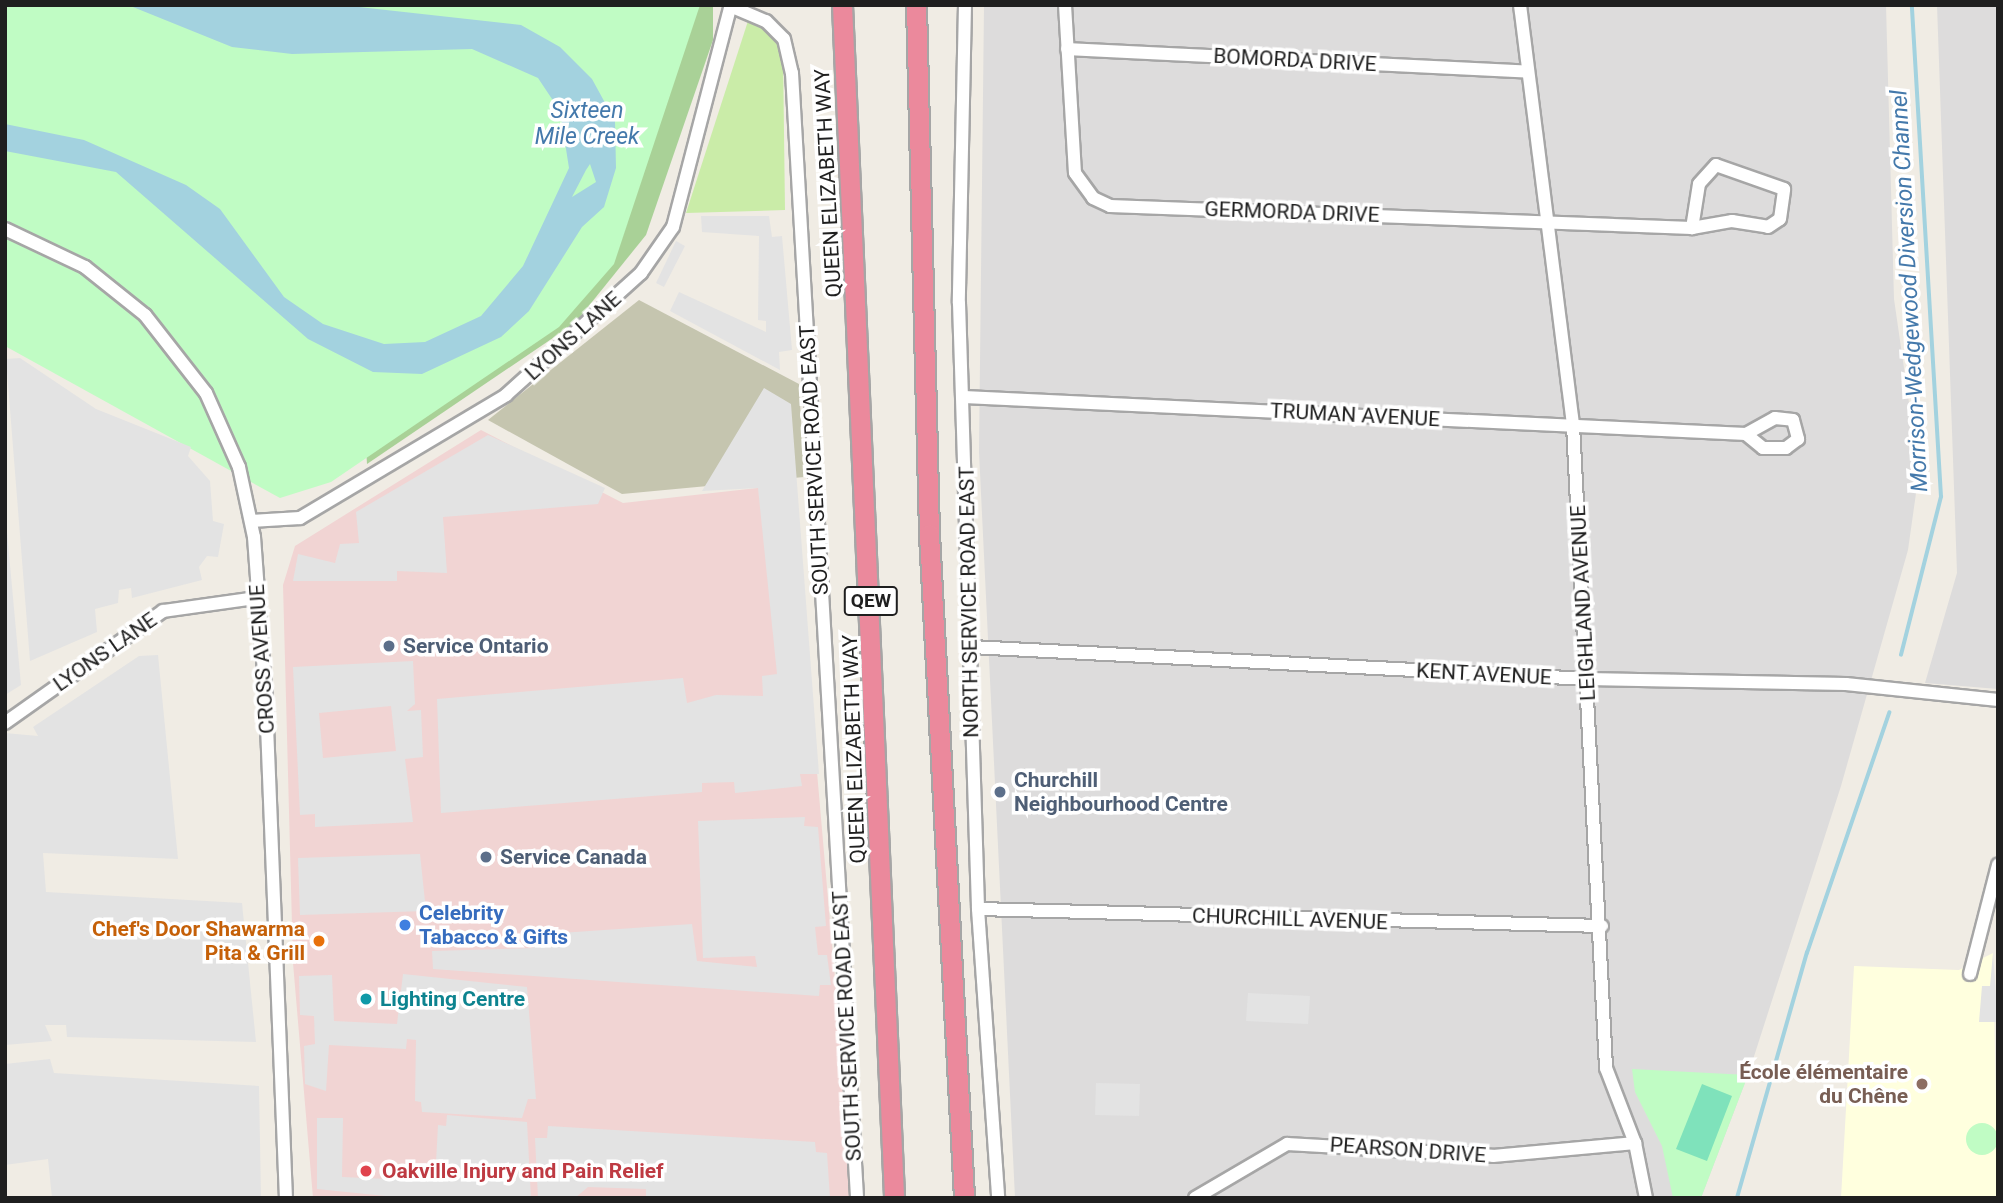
<!DOCTYPE html>
<meta charset="utf-8">
<style>
body{margin:0}
#map{position:relative;width:2003px;height:1203px;overflow:hidden;background:#f0ece4;font-family:Roboto,sans-serif}
div>[style]{position:absolute}
.residential>*{inset:0;background:#dddcdc}
.commercial>*{inset:0;background:#f1d4d3}
.education>*{inset:0;background:#ffffde}
.construction>*{inset:0;background:#c5c5af}
.grass>*{inset:0;background:#caeca8}
.forest>*{inset:0;background:#a9d197}
.park>*{inset:0;background:#c0fcc4}
.round{border-radius:50%}
.pitch>*{inset:0;background:#7fe2bb}
.parking>*{inset:0;background:#e3e3e3}
.water>*{inset:0;background:#a3d2df}
.stream>*{height:3.5px;margin:-1.75px;padding:0 1.75px;transform-origin:1.75px;border-radius:1.75px;background:#a3d2df}
.roads{filter:drop-shadow(2px 0 #a6a6a6) drop-shadow(-2px 0 #a6a6a6) drop-shadow(0 2px #a6a6a6) drop-shadow(0 -2px #a6a6a6)}
.minor>*{height:12px;margin:-6px;padding:0 6px;transform-origin:6px;border-radius:6px;background:#fff}
.highway>*{height:19px;margin:-9.5px;padding:0 9.5px;transform-origin:9.5px;border-radius:9.5px;background:#eb899c}
.dots>*{width:19px;height:19px;translate:-50% -50%;box-sizing:border-box;border:4px solid #fff;border-radius:50%}
span{translate:-50% -50%;white-space:nowrap;text-align:center;line-height:1.15;-webkit-text-stroke:7px #fff;paint-order:stroke}
.shield-label span{padding:2px 5px;background:#fff;border:2px solid;border-radius:5px;-webkit-text-stroke-width:0}
.shield-label{font-size:19px;color:#1f1f1f;font-weight:700}
.street-label{font-size:21px;color:#1f1f1f}
.service-label{font-size:21px;color:#4e5e75;font-weight:700}
.left{translate:0 -50%;text-align:left}
.shop-label{font-size:21px;color:#366cbe;font-weight:700}
.food-label{font-size:21px;color:#c56008;font-weight:700}
.right{translate:-100% -50%;text-align:right}
.culture-label{font-size:21px;color:#0d838f;font-weight:700}
.education-label{font-size:21px;color:#785e54;font-weight:700}
.health-label{font-size:21px;color:#be3a42;font-weight:700}
.water-label{font-size:23px;color:#4479ab;font-style:italic}
.frame{position:absolute;inset:0;border:7px solid #1f1f1f;pointer-events:none}
</style>
<div id="map">
<div class="residential">
<i style="clip-path:polygon(984px 5px,1886px 5px,1894px 299px,1919px 472px,1908px 550px,1841px 786px,1748px 1075px,1701px 1198px,1015px 1198px,979px 452px)"></i>
<i style="clip-path:polygon(1937px 5px,1998px 5px,1998px 689px,1925px 683px,1957px 573px)"></i>
</div>
<div class="commercial">
<i style="clip-path:polygon(481px 430px,623px 503px,792px 484px,854px 1198px,313px 1198px,293px 963px,283px 585px,295px 546px)"></i>
</div>
<div class="education">
<i style="clip-path:polygon(1993px 953px,1998px 1198px,1841px 1198px,1854px 966px,1959px 970px)"></i>
</div>
<div class="construction">
<i style="clip-path:polygon(639px 300px,799px 384px,804px 477px,622px 494px,488px 420px)"></i>
</div>
<div class="grass">
<i style="clip-path:polygon(748px 21px,769px 30px,783px 54px,785px 210px,686px 213px)"></i>
</div>
<div class="forest">
<i style="clip-path:polygon(341px 5px,713px 5px,713px 40px,646px 235px,575px 323px,367px 464px)"></i>
</div>
<div class="park">
<i style="clip-path:polygon(5px 5px,700px 5px,614px 264px,559px 327px,331px 482px,280px 498px,5px 346px)"></i>
<i style="clip-path:polygon(1632px 1069px,1748px 1075px,1701px 1198px,1673px 1198px,1662px 1146px,1635px 1092px)"></i>
<i class="round" style="left:1966px;top:1123px;width:32px;height:32px"></i>
</div>
<div class="pitch">
<i style="clip-path:polygon(1702px 1084px,1732px 1096px,1707px 1161px,1676px 1149px)"></i>
</div>
<div class="parking">
<i style="clip-path:polygon(701px 216px,769px 216px,772px 237px,782px 236px,792px 350px,779px 352px,780px 370px,670px 311px,679px 292px,766px 332px,766px 321px,758px 320px,759px 236px,702px 232px)"></i>
<i style="clip-path:polygon(676px 241px,685px 246px,664px 287px,656px 283px)"></i>
<i style="clip-path:polygon(20px 358px,96px 409px,191px 447px,188px 456px,210px 481px,213px 521px,224px 524px,218px 557px,207px 556px,199px 567px,202px 580px,132px 598px,131px 588px,119px 590px,118px 603px,95px 609px,97px 632px,30px 661px,6px 359px)"></i>
<i style="clip-path:polygon(764px 388px,791px 404px,819px 774px,800px 774px,802px 786px,735px 793px,734px 782px,702px 783px,702px 792px,441px 813px,437px 699px,683px 678px,687px 703px,716px 695px,763px 696px,762px 676px,777px 674px,758px 488px,702px 491px)"></i>
<i style="clip-path:polygon(488px 435px,605px 488px,598px 504px,443px 517px,447px 573px,397px 571px,397px 581px,293px 581px,298px 554px,335px 563px,340px 544px,359px 543px,356px 512px)"></i>
<i style="clip-path:polygon(5px 510px,21px 685px,5px 695px)"></i>
<i style="clip-path:polygon(158px 655px,178px 859px,43px 853px,46px 892px,242px 903px,256px 1042px,67px 1037px,66px 1025px,45px 1025px,52px 1041px,5px 1045px,5px 733px,38px 736px,33px 727px,139px 656px)"></i>
<i style="clip-path:polygon(evenodd,413px 661px,415px 704px,407px 711px,421px 710px,423px 757px,405px 759px,413px 822px,315px 827px,315px 814px,300px 815px,293px 667px,413px 661px,391px 706px,396px 751px,323px 758px,319px 713px,391px 706px)"></i>
<i style="clip-path:polygon(805px 817px,804px 826px,818px 827px,826px 926px,815px 927px,818px 955px,827px 955px,831px 985px,820px 985px,819px 996px,433px 969px,432px 951px,533px 948px,531px 935px,692px 924px,697px 961px,757px 967px,755px 956px,703px 958px,698px 821px)"></i>
<i style="clip-path:polygon(420px 854px,426px 911px,300px 915px,298px 858px)"></i>
<i style="clip-path:polygon(1993px 953px,1998px 1022px,1979px 1022px,1982px 986px,1990px 986px)"></i>
<i style="clip-path:polygon(403px 974px,527px 987px,536px 1099px,528px 1099px,522px 1118px,422px 1112px,421px 1102px,415px 1101px,416px 1040px,407px 1039px,406px 1049px,329px 1045px,326px 1091px,305px 1084px,304px 1046px,315px 1044px,314px 1016px,300px 1015px,299px 976px,332px 975px,334px 1021px,397px 1024px)"></i>
<i style="clip-path:polygon(1248px 993px,1310px 996px,1308px 1024px,1246px 1021px)"></i>
<i style="clip-path:polygon(50px 1059px,54px 1073px,259px 1086px,261px 1198px,52px 1198px,48px 1159px,5px 1165px,5px 1064px)"></i>
<i style="clip-path:polygon(1096px 1083px,1140px 1084px,1139px 1116px,1095px 1115px)"></i>
<i style="clip-path:polygon(447px 1115px,527px 1122px,531px 1198px,405px 1198px,317px 1189px,317px 1118px,343px 1118px,342px 1177px,435px 1181px,438px 1125px,446px 1126px)"></i>
<i style="clip-path:polygon(548px 1126px,815px 1142px,816px 1152px,827px 1153px,830px 1198px,646px 1198px,646px 1189px,588px 1187px,575px 1198px,538px 1198px,535px 1138px,547px 1138px)"></i>
</div>
<div class="water">
<i style="clip-path:polygon(evenodd,128px 5px,341px 5px,521px 25px,560px 47px,592px 79px,615px 121px,616px 168px,604px 207px,582px 227px,529px 311px,501px 337px,422px 374px,373px 372px,308px 339px,116px 172px,5px 151px,5px 124px,84px 140px,186px 185px,220px 209px,284px 297px,323px 324px,384px 344px,425px 342px,481px 316px,523px 266px,569px 168px,560px 111px,538px 78px,472px 49px,292px 54px,232px 47px,128px 5px,590px 164px,596px 182px,572px 197px,586px 170px,590px 164px)"></i>
</div>
<div class="stream">
<i style="left:1901px;top:655px;width:163px;rotate:-75.8deg"></i>
<i style="left:1941px;top:497px;width:493px;rotate:-93.4deg"></i>
<i style="left:1737px;top:1198px;width:255px;rotate:-74.1deg"></i>
<i style="left:1807px;top:953px;width:254px;rotate:-71.1deg"></i>
</div>
<div class="roads">
<div class="minor">
<i style="left:965px;top:5px;width:298px;rotate:91.2deg"></i>
<i style="left:959px;top:303px;width:606px;rotate:88.2deg"></i>
<i style="left:978px;top:909px;width:290px;rotate:86deg"></i>
<i style="left:1065px;top:5px;width:168px;rotate:86.6deg"></i>
<i style="left:1075px;top:173px;width:31px;rotate:54deg"></i>
<i style="left:1093px;top:198px;width:19px;rotate:25deg"></i>
<i style="left:1110px;top:206px;width:582px;rotate:2.16deg"></i>
<i style="left:1692px;top:228px;width:41px;rotate:-9.9deg"></i>
<i style="left:1732px;top:221px;width:36px;rotate:9deg"></i>
<i style="left:1768px;top:227px;width:14px;rotate:-34deg"></i>
<i style="left:1780px;top:219px;width:30px;rotate:-82deg"></i>
<i style="left:1784px;top:189px;width:72px;rotate:-160.6deg"></i>
<i style="left:1716px;top:165px;width:25px;rotate:132deg"></i>
<i style="left:1699px;top:184px;width:45px;rotate:99deg"></i>
<i style="left:1520px;top:5px;width:423px;rotate:82.8deg"></i>
<i style="left:1573px;top:425px;width:644px;rotate:87.06deg"></i>
<i style="left:1606px;top:1068px;width:80px;rotate:68.9deg"></i>
<i style="left:1635px;top:1143px;width:56px;rotate:78.7deg"></i>
<i style="left:730px;top:6px;width:39px;rotate:23deg"></i>
<i style="left:766px;top:21px;width:25px;rotate:45deg"></i>
<i style="left:784px;top:39px;width:35px;rotate:77deg"></i>
<i style="left:792px;top:73px;width:1127px;rotate:86.69deg"></i>
<i style="left:1067px;top:49px;width:458px;rotate:2.8deg"></i>
<i style="left:5px;top:229px;width:89px;rotate:25.4deg"></i>
<i style="left:85px;top:267px;width:77px;rotate:38.7deg"></i>
<i style="left:145px;top:315px;width:99px;rotate:52deg"></i>
<i style="left:206px;top:393px;width:81px;rotate:66deg"></i>
<i style="left:239px;top:467px;width:72px;rotate:77.9deg"></i>
<i style="left:254px;top:537px;width:164px;rotate:85.8deg"></i>
<i style="left:266px;top:701px;width:497px;rotate:87.7deg"></i>
<i style="left:964px;top:397px;width:783px;rotate:2.71deg"></i>
<i style="left:1746px;top:434px;width:33px;rotate:-29deg"></i>
<i style="left:1775px;top:418px;width:18px;rotate:6deg"></i>
<i style="left:1793px;top:420px;width:20px;rotate:75deg"></i>
<i style="left:1798px;top:439px;width:15px;rotate:143deg"></i>
<i style="left:1786px;top:448px;width:23px;rotate:180deg"></i>
<i style="left:1763px;top:448px;width:22px;rotate:-141deg"></i>
<i style="left:251px;top:521px;width:49px;rotate:-3.5deg"></i>
<i style="left:300px;top:518px;width:240px;rotate:-30.8deg"></i>
<i style="left:506px;top:395px;width:182px;rotate:-42.1deg"></i>
<i style="left:641px;top:273px;width:56px;rotate:-55.2deg"></i>
<i style="left:673px;top:227px;width:229px;rotate:-75.4deg"></i>
<i style="left:971px;top:647px;width:617px;rotate:2.97deg"></i>
<i style="left:1587px;top:679px;width:259px;rotate:1.1deg"></i>
<i style="left:1846px;top:684px;width:153px;rotate:6deg"></i>
<i style="left:5px;top:723px;width:194px;rotate:-35.3deg"></i>
<i style="left:163px;top:611px;width:94px;rotate:-8deg"></i>
<i style="left:978px;top:909px;width:624px;rotate:1.56deg"></i>
<i style="left:1970px;top:974px;width:113px;rotate:-75.6deg"></i>
<i style="left:1195px;top:1198px;width:107px;rotate:-30.4deg"></i>
<i style="left:1287px;top:1144px;width:206px;rotate:3.3deg"></i>
<i style="left:1493px;top:1156px;width:143px;rotate:-5.2deg"></i>
</div>
<div class="highway">
<i style="left:842px;top:5px;width:1194px;rotate:87.5deg"></i>
<i style="left:916px;top:5px;width:529px;rotate:88.59deg"></i>
<i style="left:929px;top:534px;width:665px;rotate:86.98deg"></i>
</div>
</div>
<div class="dots">
<i style="left:389px;top:646px;background:#5c6f8a"></i>
<i style="left:1000px;top:792px;background:#5c6f8a"></i>
<i style="left:486px;top:857px;background:#5c6f8a"></i>
<i style="left:405px;top:925px;background:#3f7fe0"></i>
<i style="left:319px;top:941px;background:#e8710a"></i>
<i style="left:366px;top:999px;background:#0f9aa8"></i>
<i style="left:1922px;top:1084px;background:#8d6e63"></i>
<i style="left:366px;top:1171px;background:#e0444e"></i>
</div>
<div class="shield-label">
<span style="left:871px;top:601px">QEW</span>
</div>
<div class="street-label">
<span style="left:1295px;top:60px;rotate:3deg">BOMORDA DRIVE</span>
<span style="left:828px;top:183px;rotate:-93deg">QUEEN ELIZABETH WAY</span>
<span style="left:1292px;top:212px;rotate:2deg">GERMORDA DRIVE</span>
<span style="left:573px;top:336px;rotate:-42deg">LYONS LANE</span>
<span style="left:1355px;top:415px;rotate:3deg">TRUMAN AVENUE</span>
<span style="left:814px;top:460px;rotate:-93deg">SOUTH SERVICE ROAD EAST</span>
<span style="left:969px;top:602px;rotate:-91deg">NORTH SERVICE ROAD EAST</span>
<span style="left:1583px;top:603px;rotate:-93deg">LEIGHLAND AVENUE</span>
<span style="left:105px;top:652px;rotate:-35deg">LYONS LANE</span>
<span style="left:262px;top:659px;rotate:-94deg">CROSS AVENUE</span>
<span style="left:1484px;top:674px;rotate:3deg">KENT AVENUE</span>
<span style="left:854px;top:749px;rotate:-92deg">QUEEN ELIZABETH WAY</span>
<span style="left:1290px;top:919px;rotate:2deg">CHURCHILL AVENUE</span>
<span style="left:847px;top:1026px;rotate:-93deg">SOUTH SERVICE ROAD EAST</span>
<span style="left:1408px;top:1150px;rotate:4deg">PEARSON DRIVE</span>
</div>
<div class="service-label">
<span class="left" style="left:403px;top:646px">Service Ontario</span>
<span class="left" style="left:1014px;top:792px">Churchill<br>Neighbourhood Centre</span>
<span class="left" style="left:500px;top:857px">Service Canada</span>
</div>
<div class="shop-label">
<span class="left" style="left:419px;top:925px">Celebrity<br>Tabacco &amp; Gifts</span>
</div>
<div class="food-label">
<span class="right" style="left:305px;top:941px">Chef's Door Shawarma<br>Pita &amp; Grill</span>
</div>
<div class="culture-label">
<span class="left" style="left:380px;top:999px">Lighting Centre</span>
</div>
<div class="education-label">
<span class="right" style="left:1908px;top:1084px">École élémentaire<br>du Chêne</span>
</div>
<div class="health-label">
<span class="left" style="left:382px;top:1171px">Oakville Injury and Pain Relief</span>
</div>
<div class="water-label">
<span style="left:587px;top:124px">Sixteen<br>Mile Creek</span>
<span style="left:1910px;top:291px;rotate:-93deg">Morrison-Wedgewood Diversion Channel</span>
</div>
<div class="frame"></div>
</div>
